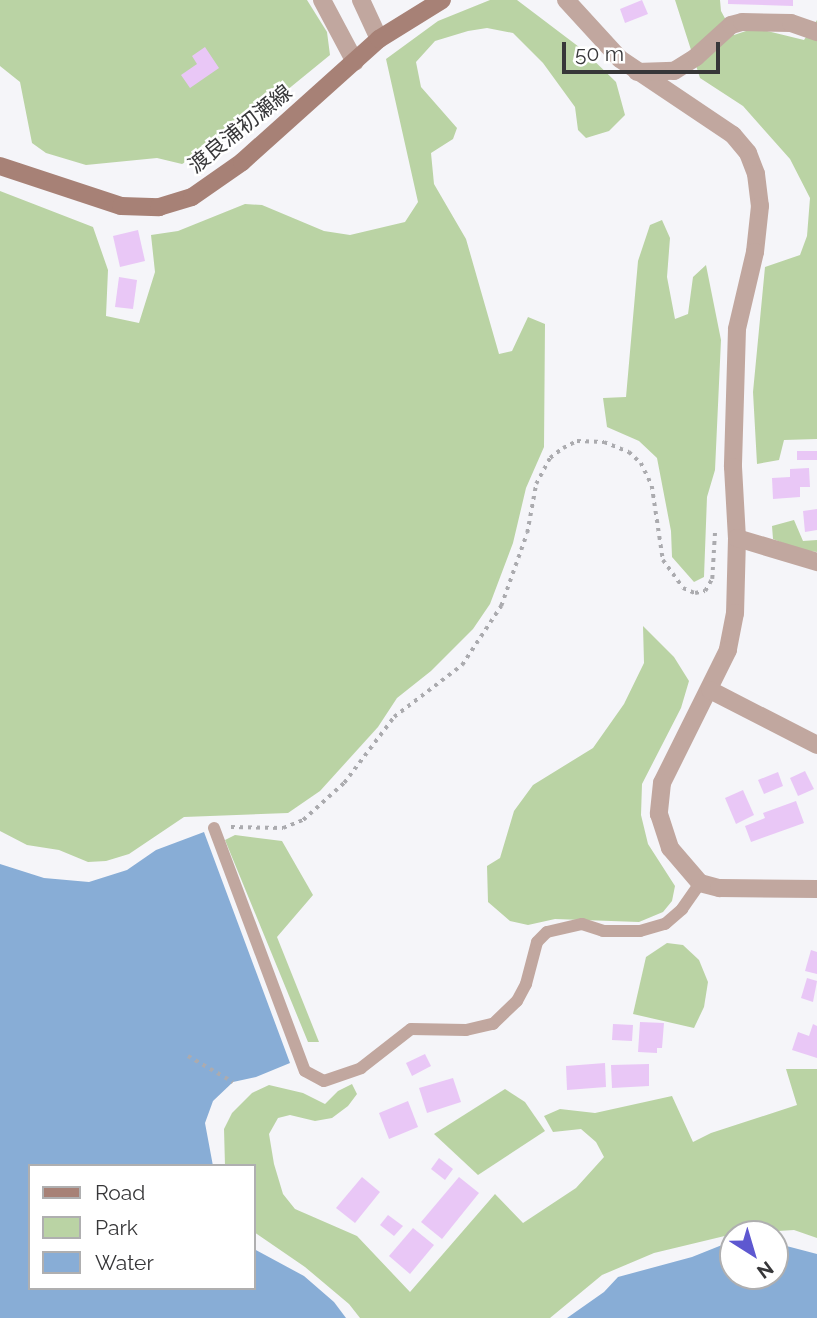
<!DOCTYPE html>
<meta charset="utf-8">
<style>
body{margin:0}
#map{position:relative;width:817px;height:1318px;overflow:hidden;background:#f5f5f9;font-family:Raleway,"Noto Sans JP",sans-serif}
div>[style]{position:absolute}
.green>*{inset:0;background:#bad3a4}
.water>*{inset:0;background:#88add6}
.building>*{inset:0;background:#e9c7f6}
.path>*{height:3.5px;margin-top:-1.75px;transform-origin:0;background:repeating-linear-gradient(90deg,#ababaf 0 3.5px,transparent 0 8.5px)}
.service>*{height:12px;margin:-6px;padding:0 6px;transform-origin:6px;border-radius:6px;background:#c1a79f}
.minor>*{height:18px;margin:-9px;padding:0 9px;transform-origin:9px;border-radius:9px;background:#c1a79f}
.secondary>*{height:18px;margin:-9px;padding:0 9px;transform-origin:9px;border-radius:9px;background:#a78176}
span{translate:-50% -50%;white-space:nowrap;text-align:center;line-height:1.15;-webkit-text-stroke:5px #fff;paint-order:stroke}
.street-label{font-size:21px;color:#373739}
.legend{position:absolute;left:28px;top:1164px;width:228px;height:126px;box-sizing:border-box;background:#fff;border:2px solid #afafb0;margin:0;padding:9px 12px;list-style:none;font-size:21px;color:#373739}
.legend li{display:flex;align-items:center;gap:14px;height:35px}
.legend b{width:35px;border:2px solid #afafb0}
.north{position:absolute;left:719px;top:1220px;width:70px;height:70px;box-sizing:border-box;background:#fff;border:2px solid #afafb0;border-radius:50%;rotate:143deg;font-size:19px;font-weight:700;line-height:28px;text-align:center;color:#373739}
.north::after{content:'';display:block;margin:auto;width:24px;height:32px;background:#5e58d0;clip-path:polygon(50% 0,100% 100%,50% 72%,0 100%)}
.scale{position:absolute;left:562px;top:42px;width:158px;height:32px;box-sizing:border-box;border:4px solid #373739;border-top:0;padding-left:9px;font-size:21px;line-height:24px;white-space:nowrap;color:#373739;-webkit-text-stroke:5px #fff;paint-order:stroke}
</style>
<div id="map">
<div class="green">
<i style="clip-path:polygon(0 0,307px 0,327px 32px,330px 55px,227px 139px,182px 164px,157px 158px,86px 165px,46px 153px,32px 143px,20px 82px,0 66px)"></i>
<i style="clip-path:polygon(490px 0,517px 0,583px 50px,616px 82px,625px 115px,609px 131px,586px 138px,578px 130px,575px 107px,543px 63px,513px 33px,487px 28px,468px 31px,435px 41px,416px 62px,421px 87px,457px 128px,453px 139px,431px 153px,434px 184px,466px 239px,499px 354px,512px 351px,528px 317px,545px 324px,544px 447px,526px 488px,513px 543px,490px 604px,473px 629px,431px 671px,397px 698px,378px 727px,320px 791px,288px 813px,184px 817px,129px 854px,106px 861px,88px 862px,59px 850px,27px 845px,0 831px,0 191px,93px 227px,108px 270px,106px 316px,139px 323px,155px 272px,151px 235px,178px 231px,245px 204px,262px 205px,324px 231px,350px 235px,405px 222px,418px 202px,386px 59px,438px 21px)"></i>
<i style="clip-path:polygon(675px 0,720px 0,721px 11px,734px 35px,755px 28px,804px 40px,817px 20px,817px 439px,784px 440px,779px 460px,757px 464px,753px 392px,765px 267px,800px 255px,807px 236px,810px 198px,790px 159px,743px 106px,700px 78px)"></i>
<i style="clip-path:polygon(662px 220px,670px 238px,667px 277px,675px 319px,688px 314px,693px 277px,706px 265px,721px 340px,715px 470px,707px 497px,704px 577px,694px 582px,672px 557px,671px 531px,657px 458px,639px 441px,607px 427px,603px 398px,626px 397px,638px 261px,650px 225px)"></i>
<i style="clip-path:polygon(794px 520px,803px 541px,817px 540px,817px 552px,800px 550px,773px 539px,772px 526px)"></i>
<i style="clip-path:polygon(643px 626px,674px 657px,689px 681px,681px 708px,642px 784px,641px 815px,648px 844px,675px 886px,672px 901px,663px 912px,639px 922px,555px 919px,528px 925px,510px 921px,488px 902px,487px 866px,500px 858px,514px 811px,533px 785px,593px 748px,624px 704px,644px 663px)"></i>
<i style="clip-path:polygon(235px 835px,282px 841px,313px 895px,277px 937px,319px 1042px,308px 1042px,225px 840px)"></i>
<i style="clip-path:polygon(667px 943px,683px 945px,699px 960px,708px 982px,704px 1007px,694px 1028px,633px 1014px,646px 957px)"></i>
<i style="clip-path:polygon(786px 1069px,817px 1069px,817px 1238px,794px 1230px,733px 1234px,654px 1253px,602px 1275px,550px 1318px,360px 1318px,349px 1304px,305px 1267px,254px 1232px,254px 1166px,225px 1166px,224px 1129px,232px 1113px,252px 1093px,269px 1085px,303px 1093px,325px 1104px,338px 1091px,352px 1084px,357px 1094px,348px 1106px,332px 1118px,315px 1121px,290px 1115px,278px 1118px,269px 1134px,274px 1164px,283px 1194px,295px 1209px,357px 1236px,410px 1292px,495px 1194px,523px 1223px,576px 1188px,604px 1157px,596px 1142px,581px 1129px,553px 1132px,544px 1116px,560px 1109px,595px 1113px,672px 1096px,693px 1142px,711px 1133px,797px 1105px)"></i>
<i style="clip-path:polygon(505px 1089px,525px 1102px,545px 1131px,478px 1175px,434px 1134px)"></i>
</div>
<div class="water">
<i style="clip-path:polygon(204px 832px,290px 1063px,256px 1077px,233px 1082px,213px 1101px,205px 1123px,213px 1166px,30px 1166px,30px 1288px,254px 1288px,254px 1249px,304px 1276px,334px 1302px,346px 1318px,0 1318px,0 864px,44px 878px,89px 882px,127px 870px,156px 850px)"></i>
<i style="clip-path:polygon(775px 1243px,817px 1254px,817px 1318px,567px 1318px,604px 1292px,618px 1277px,692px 1257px,722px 1245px,733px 1246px,733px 1276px,775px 1276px)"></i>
</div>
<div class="building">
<i style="clip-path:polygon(642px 0,648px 14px,625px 23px,620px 9px)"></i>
<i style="clip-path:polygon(728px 0,793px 0,793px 6px,728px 4px)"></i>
<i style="clip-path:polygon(205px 47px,219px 68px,190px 88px,181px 75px,197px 64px,192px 56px)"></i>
<i style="clip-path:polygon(138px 230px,145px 261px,120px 267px,113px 236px)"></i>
<i style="clip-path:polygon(119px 277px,137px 280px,133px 309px,115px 307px)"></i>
<i style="clip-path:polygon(797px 451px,817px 451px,817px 460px,797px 460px)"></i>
<i style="clip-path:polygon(809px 468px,810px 487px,800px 487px,800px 497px,773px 499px,772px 478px,790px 477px,790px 469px)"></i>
<i style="clip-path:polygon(817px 509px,817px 530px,805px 532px,803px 511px)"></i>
<i style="clip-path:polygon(805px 771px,814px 789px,798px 796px,790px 778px)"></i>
<i style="clip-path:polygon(778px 772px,783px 786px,764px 794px,758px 780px)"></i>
<i style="clip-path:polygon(743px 790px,754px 815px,736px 824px,725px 798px)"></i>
<i style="clip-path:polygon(796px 801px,804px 823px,751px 842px,745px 826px,765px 818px,763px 813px)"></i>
<i style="clip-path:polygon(811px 950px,817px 952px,817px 974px,805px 971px)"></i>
<i style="clip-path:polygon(807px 978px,817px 981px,813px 1002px,801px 998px)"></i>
<i style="clip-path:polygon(640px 1022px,664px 1023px,662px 1048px,657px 1048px,657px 1053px,638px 1052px)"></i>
<i style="clip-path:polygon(613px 1024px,633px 1025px,632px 1041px,612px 1040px)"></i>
<i style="clip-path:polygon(813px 1024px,817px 1026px,817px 1058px,792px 1050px,798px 1032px,809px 1036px)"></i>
<i style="clip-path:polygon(425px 1054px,431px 1066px,412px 1076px,406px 1063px)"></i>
<i style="clip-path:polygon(605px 1063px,606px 1087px,567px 1090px,566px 1066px)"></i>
<i style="clip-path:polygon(649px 1064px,649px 1086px,612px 1088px,611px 1065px)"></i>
<i style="clip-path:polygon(453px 1078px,461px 1102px,427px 1113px,419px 1088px)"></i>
<i style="clip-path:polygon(408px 1101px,418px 1127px,389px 1139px,379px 1113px)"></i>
<i style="clip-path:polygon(439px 1158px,453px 1169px,445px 1180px,431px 1169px)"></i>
<i style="clip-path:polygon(362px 1177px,380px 1192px,355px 1223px,336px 1208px)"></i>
<i style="clip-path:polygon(459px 1177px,479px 1193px,442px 1239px,421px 1222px)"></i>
<i style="clip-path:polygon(388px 1215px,403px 1226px,394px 1236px,380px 1225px)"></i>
<i style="clip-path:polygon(413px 1228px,434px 1245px,410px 1274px,389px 1256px)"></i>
</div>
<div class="path">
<i style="left:231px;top:827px;width:52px;rotate:1.1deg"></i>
<i style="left:283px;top:828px;width:22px;rotate:-22deg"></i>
<i style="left:303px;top:820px;width:55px;rotate:-42.1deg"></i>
<i style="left:344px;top:783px;width:83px;rotate:-52.9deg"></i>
<i style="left:394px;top:717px;width:86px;rotate:-37.4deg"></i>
<i style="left:462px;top:665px;width:71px;rotate:-56.5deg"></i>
<i style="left:501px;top:606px;width:77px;rotate:-70.4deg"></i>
<i style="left:527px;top:533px;width:50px;rotate:-79.6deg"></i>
<i style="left:536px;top:484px;width:30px;rotate:-62deg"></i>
<i style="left:550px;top:458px;width:16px;rotate:-38deg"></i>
<i style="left:563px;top:448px;width:16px;rotate:-27deg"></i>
<i style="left:577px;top:441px;width:27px;rotate:2deg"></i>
<i style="left:604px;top:442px;width:27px;rotate:22deg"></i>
<i style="left:629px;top:452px;width:16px;rotate:43deg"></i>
<i style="left:641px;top:463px;width:25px;rotate:64deg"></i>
<i style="left:652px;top:486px;width:75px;rotate:81.5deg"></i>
<i style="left:663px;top:560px;width:34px;rotate:54deg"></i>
<i style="left:683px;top:588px;width:13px;rotate:23deg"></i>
<i style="left:695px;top:593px;width:10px;rotate:-11deg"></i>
<i style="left:705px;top:591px;width:14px;rotate:-60deg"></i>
<i style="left:712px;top:579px;width:50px;rotate:-86.6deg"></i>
<i style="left:188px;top:1056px;width:52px;rotate:30deg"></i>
</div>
<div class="service">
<i style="left:214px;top:828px;width:259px;rotate:69.5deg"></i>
<i style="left:305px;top:1071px;width:21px;rotate:28deg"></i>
<i style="left:324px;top:1081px;width:39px;rotate:-19deg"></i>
<i style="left:361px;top:1068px;width:63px;rotate:-38deg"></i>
<i style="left:411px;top:1029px;width:55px;rotate:1deg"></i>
<i style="left:466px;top:1030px;width:28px;rotate:-13deg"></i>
<i style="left:493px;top:1024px;width:33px;rotate:-44deg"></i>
<i style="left:517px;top:1001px;width:19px;rotate:-62deg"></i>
<i style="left:526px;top:984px;width:43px;rotate:-75.3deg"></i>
<i style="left:537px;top:942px;width:14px;rotate:-45deg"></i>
<i style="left:547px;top:932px;width:36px;rotate:-13deg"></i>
<i style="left:582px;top:924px;width:22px;rotate:18deg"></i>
<i style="left:603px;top:931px;width:37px"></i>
<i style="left:640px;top:931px;width:26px;rotate:-16deg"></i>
<i style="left:665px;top:924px;width:23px;rotate:-41deg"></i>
<i style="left:682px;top:909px;width:32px;rotate:-55deg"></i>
</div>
<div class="minor">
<i style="left:322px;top:0;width:70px;rotate:62deg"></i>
<i style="left:361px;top:0;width:43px;rotate:65.2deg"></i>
<i style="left:566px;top:0;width:80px;rotate:47.5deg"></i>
<i style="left:620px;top:59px;width:136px;rotate:33.9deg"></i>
<i style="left:733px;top:135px;width:23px;rotate:50deg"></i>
<i style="left:748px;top:153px;width:22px;rotate:69deg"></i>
<i style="left:756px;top:174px;width:32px;rotate:83deg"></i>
<i style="left:760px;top:206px;width:46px;rotate:96.2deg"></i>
<i style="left:755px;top:252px;width:79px;rotate:103.2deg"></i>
<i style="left:737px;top:329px;width:138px;rotate:91.7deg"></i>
<i style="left:733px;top:467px;width:71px;rotate:86.8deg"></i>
<i style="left:737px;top:538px;width:75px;rotate:91.5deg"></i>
<i style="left:735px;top:613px;width:38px;rotate:101deg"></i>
<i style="left:728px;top:650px;width:148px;rotate:116.4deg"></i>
<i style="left:662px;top:783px;width:31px;rotate:96deg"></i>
<i style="left:659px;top:814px;width:36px;rotate:72deg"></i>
<i style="left:670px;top:848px;width:46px;rotate:49.4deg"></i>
<i style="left:700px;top:883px;width:20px;rotate:15deg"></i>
<i style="left:719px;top:888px;width:98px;rotate:0.6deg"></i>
<i style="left:637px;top:72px;width:37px;rotate:-2deg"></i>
<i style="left:674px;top:71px;width:26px;rotate:-32deg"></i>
<i style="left:696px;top:57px;width:47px;rotate:-42.4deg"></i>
<i style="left:731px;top:25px;width:11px;rotate:-15deg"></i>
<i style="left:742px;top:22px;width:49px;rotate:1.2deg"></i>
<i style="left:791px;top:23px;width:28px;rotate:19deg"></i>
<i style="left:737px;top:538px;width:84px;rotate:16.7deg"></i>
<i style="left:710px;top:690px;width:120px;rotate:27.2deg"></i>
</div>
<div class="secondary">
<i style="left:0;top:166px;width:127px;rotate:18.3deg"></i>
<i style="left:121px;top:206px;width:38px;rotate:2deg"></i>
<i style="left:159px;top:207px;width:34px;rotate:-17deg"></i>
<i style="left:192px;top:197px;width:61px;rotate:-35deg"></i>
<i style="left:242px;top:162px;width:184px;rotate:-41.9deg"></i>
<i style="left:379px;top:39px;width:74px;rotate:-31.8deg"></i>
</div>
<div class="street-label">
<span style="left:240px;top:129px;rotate:-39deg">渡良浦初瀬線</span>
</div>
<ul class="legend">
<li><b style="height:9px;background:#a78176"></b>Road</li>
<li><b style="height:19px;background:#bad3a4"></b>Park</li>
<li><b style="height:19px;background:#88add6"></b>Water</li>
</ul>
<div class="north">N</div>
<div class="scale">50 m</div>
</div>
